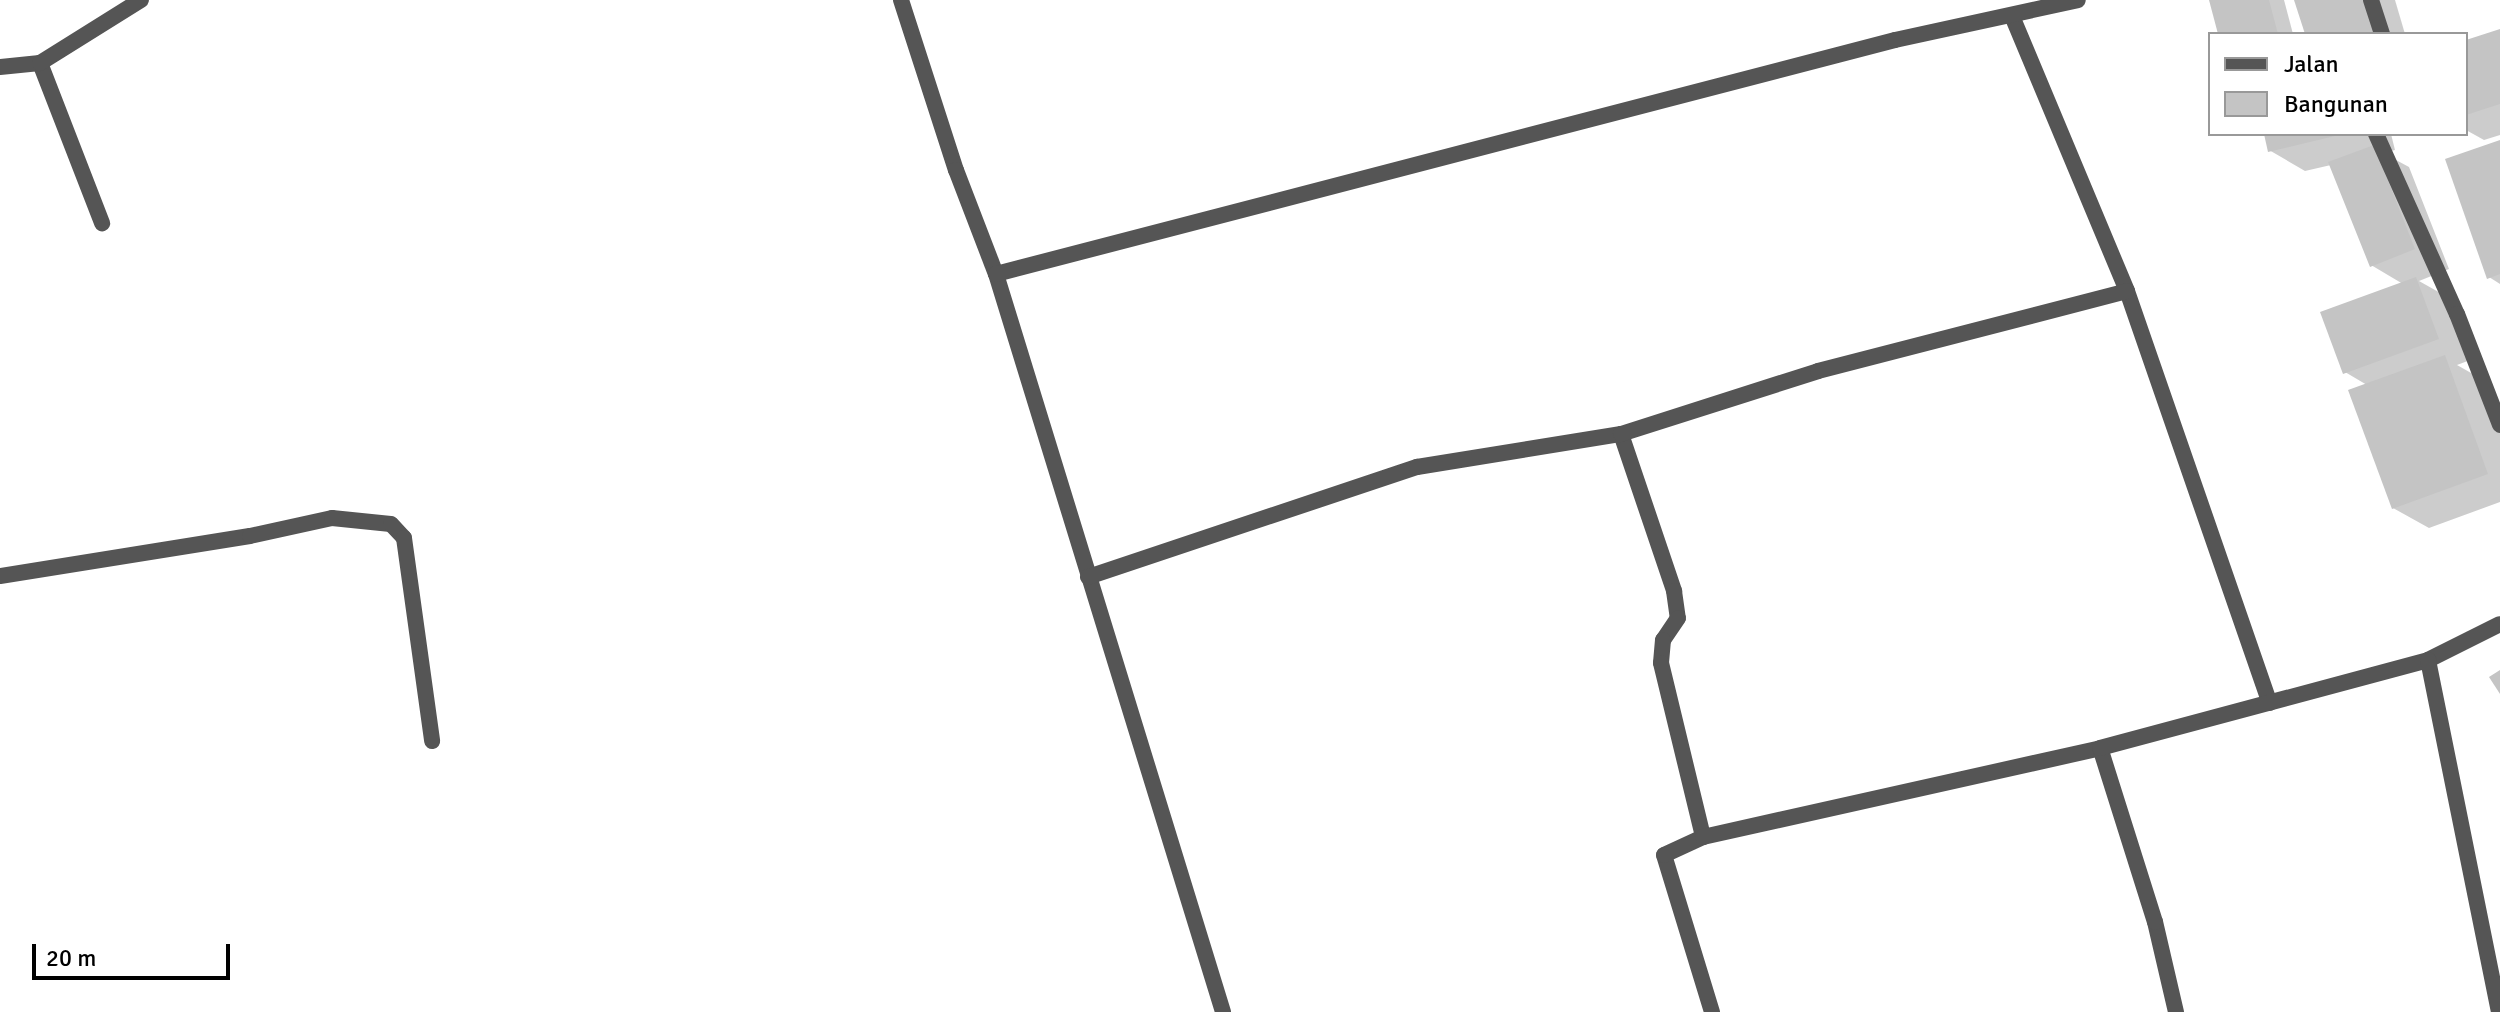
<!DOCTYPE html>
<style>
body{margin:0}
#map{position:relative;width:2500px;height:1012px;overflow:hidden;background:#fff;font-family:Signika,sans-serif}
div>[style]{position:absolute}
.shadow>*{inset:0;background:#0003}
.building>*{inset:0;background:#c4c4c4}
.minor>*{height:16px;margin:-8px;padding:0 8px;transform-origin:8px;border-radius:8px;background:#555}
span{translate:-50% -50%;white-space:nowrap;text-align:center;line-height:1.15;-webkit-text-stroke:6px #fff;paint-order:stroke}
.legend{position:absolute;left:2208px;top:32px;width:260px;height:104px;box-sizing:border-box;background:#fff;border:2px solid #999;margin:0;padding:10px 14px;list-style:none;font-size:24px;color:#000}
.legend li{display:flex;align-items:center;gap:16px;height:40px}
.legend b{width:40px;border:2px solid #999}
.scale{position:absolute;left:32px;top:944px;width:198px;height:36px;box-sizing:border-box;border:4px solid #000;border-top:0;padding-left:10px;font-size:24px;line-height:28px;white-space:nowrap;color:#000;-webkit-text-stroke:6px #fff;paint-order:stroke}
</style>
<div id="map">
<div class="shadow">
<i style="clip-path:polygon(2211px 0,2284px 0,2293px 34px,2220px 34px)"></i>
<i style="clip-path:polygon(2297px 0,2395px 0,2405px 34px,2307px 34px)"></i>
<i style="clip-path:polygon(2500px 31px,2500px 135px,2484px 140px,2466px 130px,2466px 42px)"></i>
<i style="clip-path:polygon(2266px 134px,2391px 134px,2395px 150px,2383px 153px,2409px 167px,2449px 269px,2419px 281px,2451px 299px,2473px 359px,2457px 365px,2480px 378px,2500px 432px,2500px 502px,2429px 528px,2393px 508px,2367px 385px,2345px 372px,2403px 284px,2371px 265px,2331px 165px,2305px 171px,2269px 150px)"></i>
<i style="clip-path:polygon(2500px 142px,2500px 284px,2489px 277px)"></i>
</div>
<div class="building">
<i style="clip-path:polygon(2209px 0,2269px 0,2278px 34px,2218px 34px)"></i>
<i style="clip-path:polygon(2294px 0,2366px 0,2377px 34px,2305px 34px)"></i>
<i style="clip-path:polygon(2500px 29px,2500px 104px,2466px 115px,2466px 40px)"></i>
<i style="clip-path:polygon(2264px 134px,2339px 134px,2339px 135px,2268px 152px)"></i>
<i style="clip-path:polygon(2500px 140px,2500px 274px,2487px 279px,2445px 159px)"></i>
<i style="clip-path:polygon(2374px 145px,2415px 249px,2370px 267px,2328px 162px)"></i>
<i style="clip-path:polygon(2416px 277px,2439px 339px,2343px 374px,2320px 312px)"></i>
<i style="clip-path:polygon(2445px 355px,2488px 474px,2392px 509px,2348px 390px)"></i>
<i style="clip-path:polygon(2500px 670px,2500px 694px,2489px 677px)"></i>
</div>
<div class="minor">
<i style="left:901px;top:0;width:179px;rotate:72.1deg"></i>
<i style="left:956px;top:170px;width:111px;rotate:69deg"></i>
<i style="left:996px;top:274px;width:772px;rotate:72.9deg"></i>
<i style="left:2371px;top:0;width:36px;rotate:72deg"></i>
<i style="left:2012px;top:16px;width:298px;rotate:67.3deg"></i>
<i style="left:2127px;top:291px;width:436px;rotate:70.9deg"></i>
<i style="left:40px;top:63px;width:172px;rotate:68.8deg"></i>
<i style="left:0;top:67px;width:40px;rotate:-5.7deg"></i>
<i style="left:40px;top:63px;width:119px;rotate:-32deg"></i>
<i style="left:2376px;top:134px;width:197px;rotate:65.8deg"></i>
<i style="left:2457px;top:314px;width:119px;rotate:68.8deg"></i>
<i style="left:996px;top:274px;width:929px;rotate:-14.59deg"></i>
<i style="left:1895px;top:40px;width:187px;rotate:-12.3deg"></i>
<i style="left:1621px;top:434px;width:166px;rotate:71.3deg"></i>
<i style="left:1674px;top:591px;width:27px;rotate:82deg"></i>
<i style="left:1678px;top:618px;width:27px;rotate:124deg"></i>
<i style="left:1663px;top:640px;width:23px;rotate:95deg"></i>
<i style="left:1661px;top:663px;width:179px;rotate:76.4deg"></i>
<i style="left:0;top:576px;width:253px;rotate:-9.1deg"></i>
<i style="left:250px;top:536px;width:84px;rotate:-12.4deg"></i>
<i style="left:332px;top:518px;width:59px;rotate:5.8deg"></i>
<i style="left:391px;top:524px;width:19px;rotate:47deg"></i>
<i style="left:404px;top:538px;width:205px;rotate:82.1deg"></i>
<i style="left:1088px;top:577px;width:347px;rotate:-18.5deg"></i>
<i style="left:1417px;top:467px;width:207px;rotate:-9.2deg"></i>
<i style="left:1621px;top:434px;width:207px;rotate:-17.7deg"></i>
<i style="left:1818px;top:371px;width:319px;rotate:-14.5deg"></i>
<i style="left:2428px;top:660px;width:80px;rotate:-26.6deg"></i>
<i style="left:1712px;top:1012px;width:164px;rotate:-107deg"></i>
<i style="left:1664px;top:855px;width:43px;rotate:-24.8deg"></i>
<i style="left:1703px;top:837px;width:407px;rotate:-12.6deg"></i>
<i style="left:2176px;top:1012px;width:92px;rotate:-103.1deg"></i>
<i style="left:2155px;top:922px;width:182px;rotate:-107.5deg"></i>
<i style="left:2100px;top:748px;width:340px;rotate:-15deg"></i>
<i style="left:2428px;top:660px;width:359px;rotate:78.6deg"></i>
</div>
<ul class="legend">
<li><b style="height:10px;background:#555"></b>Jalan</li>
<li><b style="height:22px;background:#c4c4c4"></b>Bangunan</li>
</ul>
<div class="scale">20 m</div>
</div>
